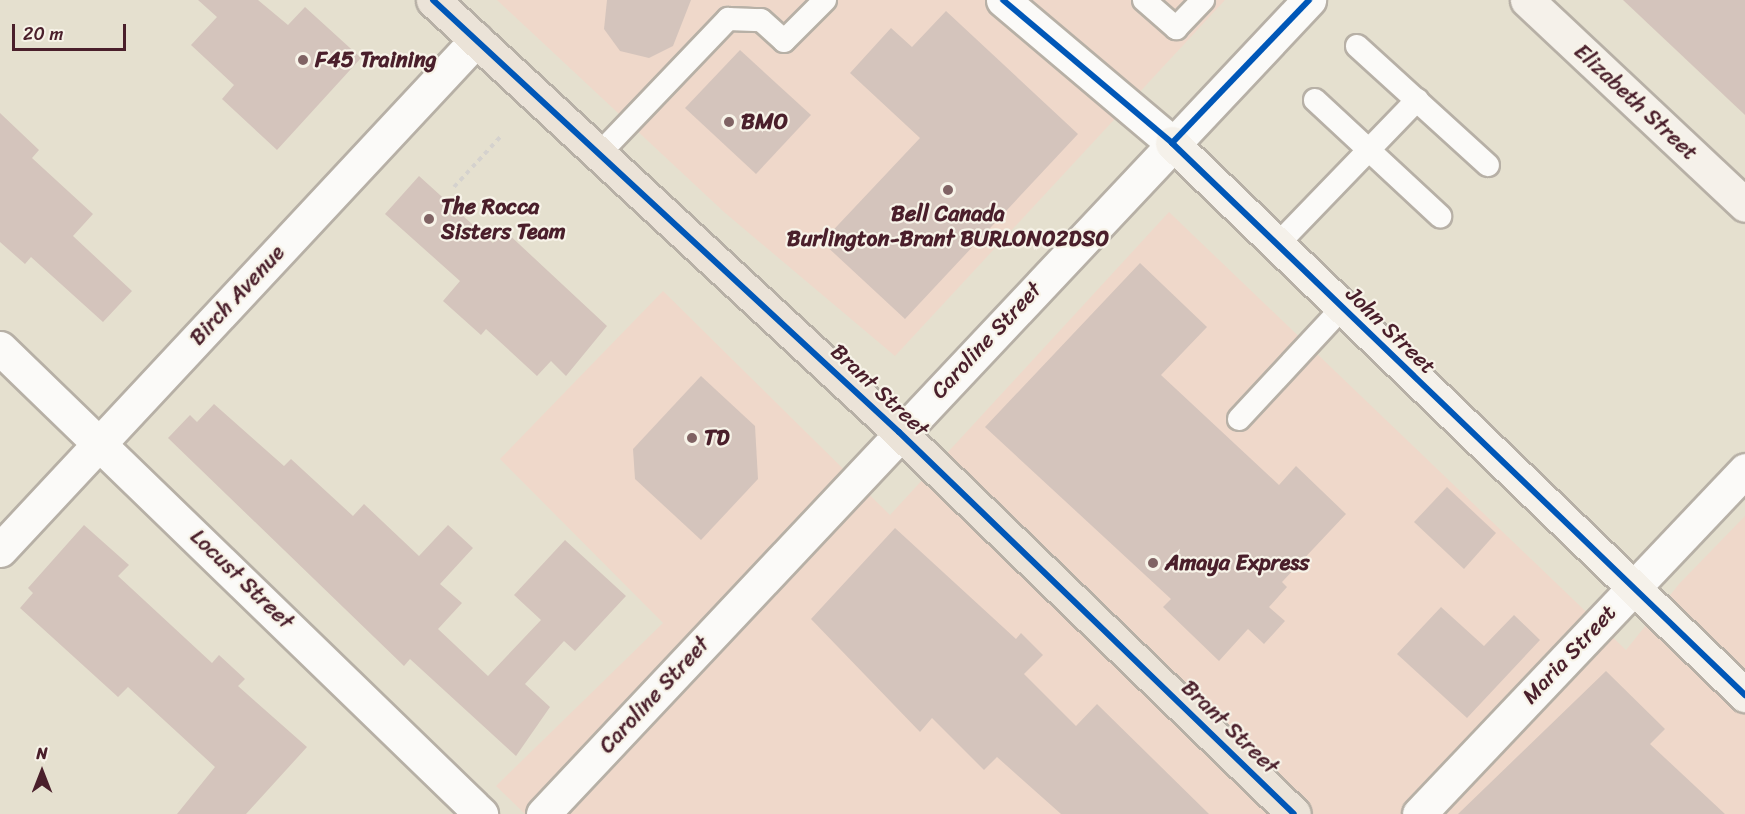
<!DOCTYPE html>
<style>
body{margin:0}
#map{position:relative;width:1745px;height:814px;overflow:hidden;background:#e5e0cf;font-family:Sriracha,sans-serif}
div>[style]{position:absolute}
.built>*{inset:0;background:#efd8ca}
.building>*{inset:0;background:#d4c4bc}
.path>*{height:4px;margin-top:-2px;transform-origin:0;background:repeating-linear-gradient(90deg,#d5d2ce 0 4.5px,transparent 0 9px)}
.roads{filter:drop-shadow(2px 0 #b7b0a6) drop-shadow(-2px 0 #b7b0a6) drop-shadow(0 2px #b7b0a6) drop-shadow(0 -2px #b7b0a6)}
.lane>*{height:22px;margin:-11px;padding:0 11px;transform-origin:11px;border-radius:11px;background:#fbfaf8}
.street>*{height:33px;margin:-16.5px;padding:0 16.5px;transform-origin:16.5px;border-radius:16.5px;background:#fbfaf8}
.secondary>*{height:33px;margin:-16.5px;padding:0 16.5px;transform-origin:16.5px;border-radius:16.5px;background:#f5f1ea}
.primary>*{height:33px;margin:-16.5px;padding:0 16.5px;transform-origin:16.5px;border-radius:16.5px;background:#ebe3d8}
.cycleway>*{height:6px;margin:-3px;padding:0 3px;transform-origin:3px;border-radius:3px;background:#0057b8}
.dots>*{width:16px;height:16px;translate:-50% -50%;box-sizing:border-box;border:3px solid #f7f3e8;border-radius:50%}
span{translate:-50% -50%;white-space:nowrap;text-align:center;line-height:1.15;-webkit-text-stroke:4.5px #f7f3e8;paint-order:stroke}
.poi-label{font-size:22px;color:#4a1f2b;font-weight:700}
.left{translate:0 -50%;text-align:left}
.street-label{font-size:22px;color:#4a1f2b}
.north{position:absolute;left:12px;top:742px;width:60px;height:60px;-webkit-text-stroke:4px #f7f3e8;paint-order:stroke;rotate:0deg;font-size:16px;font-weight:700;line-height:24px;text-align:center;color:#4a1f2b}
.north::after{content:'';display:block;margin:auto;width:21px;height:27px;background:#4a1f2b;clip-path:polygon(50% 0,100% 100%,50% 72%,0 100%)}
.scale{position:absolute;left:12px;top:24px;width:114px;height:27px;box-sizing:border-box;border:3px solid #4a1f2b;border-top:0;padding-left:8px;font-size:18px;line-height:21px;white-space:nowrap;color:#4a1f2b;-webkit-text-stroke:4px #f7f3e8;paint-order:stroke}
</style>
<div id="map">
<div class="built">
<i style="clip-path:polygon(497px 0,1225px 0,895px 356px,724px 212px)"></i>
<i style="clip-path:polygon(1169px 212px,1626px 650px,1679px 584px,1745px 516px,1745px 814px,525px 814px,496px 786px,663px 623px,500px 459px,663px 291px,890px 515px)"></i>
</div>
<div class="building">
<i style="clip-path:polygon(198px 0,258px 0,288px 25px,305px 7px,361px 58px,277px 150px,222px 99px,234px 85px,191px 45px,217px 17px)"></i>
<i style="clip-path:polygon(607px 0,691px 0,673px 46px,649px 58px,620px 51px,604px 29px)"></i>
<i style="clip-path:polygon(1623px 0,1745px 0,1745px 115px)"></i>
<i style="clip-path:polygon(946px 11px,1078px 134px,905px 319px,822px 242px,920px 138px,850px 73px,891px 28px,912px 47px)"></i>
<i style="clip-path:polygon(740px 50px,811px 115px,756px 174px,685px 108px)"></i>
<i style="clip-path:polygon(0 113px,39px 150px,32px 158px,93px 214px,73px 236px,132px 291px,103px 322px,31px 257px,25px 264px,0 242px)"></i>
<i style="clip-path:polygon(419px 176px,493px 243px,504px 230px,607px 326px,566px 376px,551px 361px,537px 376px,486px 329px,481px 335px,443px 301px,460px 281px,385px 214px)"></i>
<i style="clip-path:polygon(1140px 263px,1207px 327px,1161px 375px,1279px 485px,1296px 466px,1346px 514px,1282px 582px,1287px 587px,1269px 607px,1285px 621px,1264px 644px,1248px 629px,1219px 661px,1163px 607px,1171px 599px,985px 427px)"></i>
<i style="clip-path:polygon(701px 376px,755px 426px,758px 479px,701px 540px,635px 479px,633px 449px)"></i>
<i style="clip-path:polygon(214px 404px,284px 466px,291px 459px,353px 516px,364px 504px,419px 556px,448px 525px,473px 548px,440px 584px,462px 603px,438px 629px,488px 676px,541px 620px,514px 595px,565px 540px,626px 596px,575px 651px,564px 641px,525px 684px,550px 707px,516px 756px,410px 659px,404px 666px,168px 438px,190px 415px,197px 422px)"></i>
<i style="clip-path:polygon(1447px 487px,1496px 533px,1464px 569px,1414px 522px)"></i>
<i style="clip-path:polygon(84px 525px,129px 565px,118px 576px,212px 663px,219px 655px,245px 679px,238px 686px,307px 747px,246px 814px,177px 814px,215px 767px,128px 687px,118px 697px,20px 608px,33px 593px,28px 588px)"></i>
<i style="clip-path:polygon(895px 528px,1016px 639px,1021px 633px,1043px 655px,1024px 674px,1076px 726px,1097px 704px,1209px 814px,1061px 814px,997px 757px,984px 770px,932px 718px,920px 732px,811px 619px)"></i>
<i style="clip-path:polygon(1441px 607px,1484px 646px,1514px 615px,1540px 640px,1467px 718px,1397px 654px)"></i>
<i style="clip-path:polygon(1606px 671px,1665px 729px,1650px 744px,1725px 814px,1458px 814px)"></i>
</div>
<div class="path">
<i style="left:454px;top:187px;width:71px;rotate:-47.3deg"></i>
</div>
<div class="roads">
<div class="lane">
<i style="left:1144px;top:0;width:43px;rotate:41.2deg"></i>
<i style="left:1176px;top:28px;width:39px;rotate:-46deg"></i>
<i style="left:1357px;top:46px;width:177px;rotate:42.3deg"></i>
<i style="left:1315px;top:100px;width:171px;rotate:42.9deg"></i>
<i style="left:599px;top:154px;width:187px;rotate:-46.3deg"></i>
<i style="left:728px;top:19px;width:33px;rotate:2deg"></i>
<i style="left:761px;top:20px;width:31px;rotate:42deg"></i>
<i style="left:784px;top:41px;width:58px;rotate:-45deg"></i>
<i style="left:1277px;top:245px;width:202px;rotate:-46deg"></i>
<i style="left:1239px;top:419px;width:151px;rotate:-47.1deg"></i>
</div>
<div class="street">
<i style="left:1003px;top:0;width:221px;rotate:40.2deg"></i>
<i style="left:0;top:348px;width:670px;rotate:44.09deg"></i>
<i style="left:0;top:550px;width:698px;rotate:-46.97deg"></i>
<i style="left:543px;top:814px;width:1118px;rotate:-46.74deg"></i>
<i style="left:1419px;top:814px;width:474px;rotate:-46.5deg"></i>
</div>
<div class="secondary">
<i style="left:1527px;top:0;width:299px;rotate:43.2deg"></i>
<i style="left:1172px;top:143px;width:796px;rotate:43.93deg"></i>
</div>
<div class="primary">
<i style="left:433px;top:0;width:635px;rotate:42.83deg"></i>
<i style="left:899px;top:432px;width:549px;rotate:44.04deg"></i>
</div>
</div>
<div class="cycleway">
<i style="left:433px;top:0;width:635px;rotate:42.83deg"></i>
<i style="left:899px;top:432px;width:549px;rotate:44.04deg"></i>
<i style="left:1003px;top:0;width:221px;rotate:40.2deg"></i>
<i style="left:1172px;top:143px;width:796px;rotate:43.93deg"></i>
<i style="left:1172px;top:143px;width:198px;rotate:-46.2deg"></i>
</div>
<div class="dots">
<i style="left:303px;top:60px;background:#806364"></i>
<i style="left:729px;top:122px;background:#806364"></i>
<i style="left:948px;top:190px;background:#806364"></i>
<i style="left:429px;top:219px;background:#806364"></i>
<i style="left:692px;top:438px;background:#806364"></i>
<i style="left:1153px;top:563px;background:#806364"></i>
</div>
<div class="poi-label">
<span class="left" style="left:315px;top:60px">F45 Training</span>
<span class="left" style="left:741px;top:122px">BMO</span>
<span class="left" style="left:441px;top:219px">The Rocca<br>Sisters Team</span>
<span style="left:948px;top:226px">Bell Canada<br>Burlington-Brant BURLON02DS0</span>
<span class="left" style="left:704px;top:438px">TD</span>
<span class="left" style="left:1165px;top:563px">Amaya Express</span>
</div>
<div class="street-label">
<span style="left:1636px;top:102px;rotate:43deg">Elizabeth Street</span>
<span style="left:237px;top:295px;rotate:-47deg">Birch Avenue</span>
<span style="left:1391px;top:330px;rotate:44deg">John Street</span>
<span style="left:986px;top:340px;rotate:-47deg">Caroline Street</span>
<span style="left:880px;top:390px;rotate:43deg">Brant Street</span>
<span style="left:242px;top:579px;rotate:44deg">Locust Street</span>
<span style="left:1569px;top:654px;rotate:-47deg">Maria Street</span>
<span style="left:654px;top:695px;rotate:-47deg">Caroline Street</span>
<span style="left:1230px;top:727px;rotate:44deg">Brant Street</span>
</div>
<div class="north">N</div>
<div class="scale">20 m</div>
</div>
